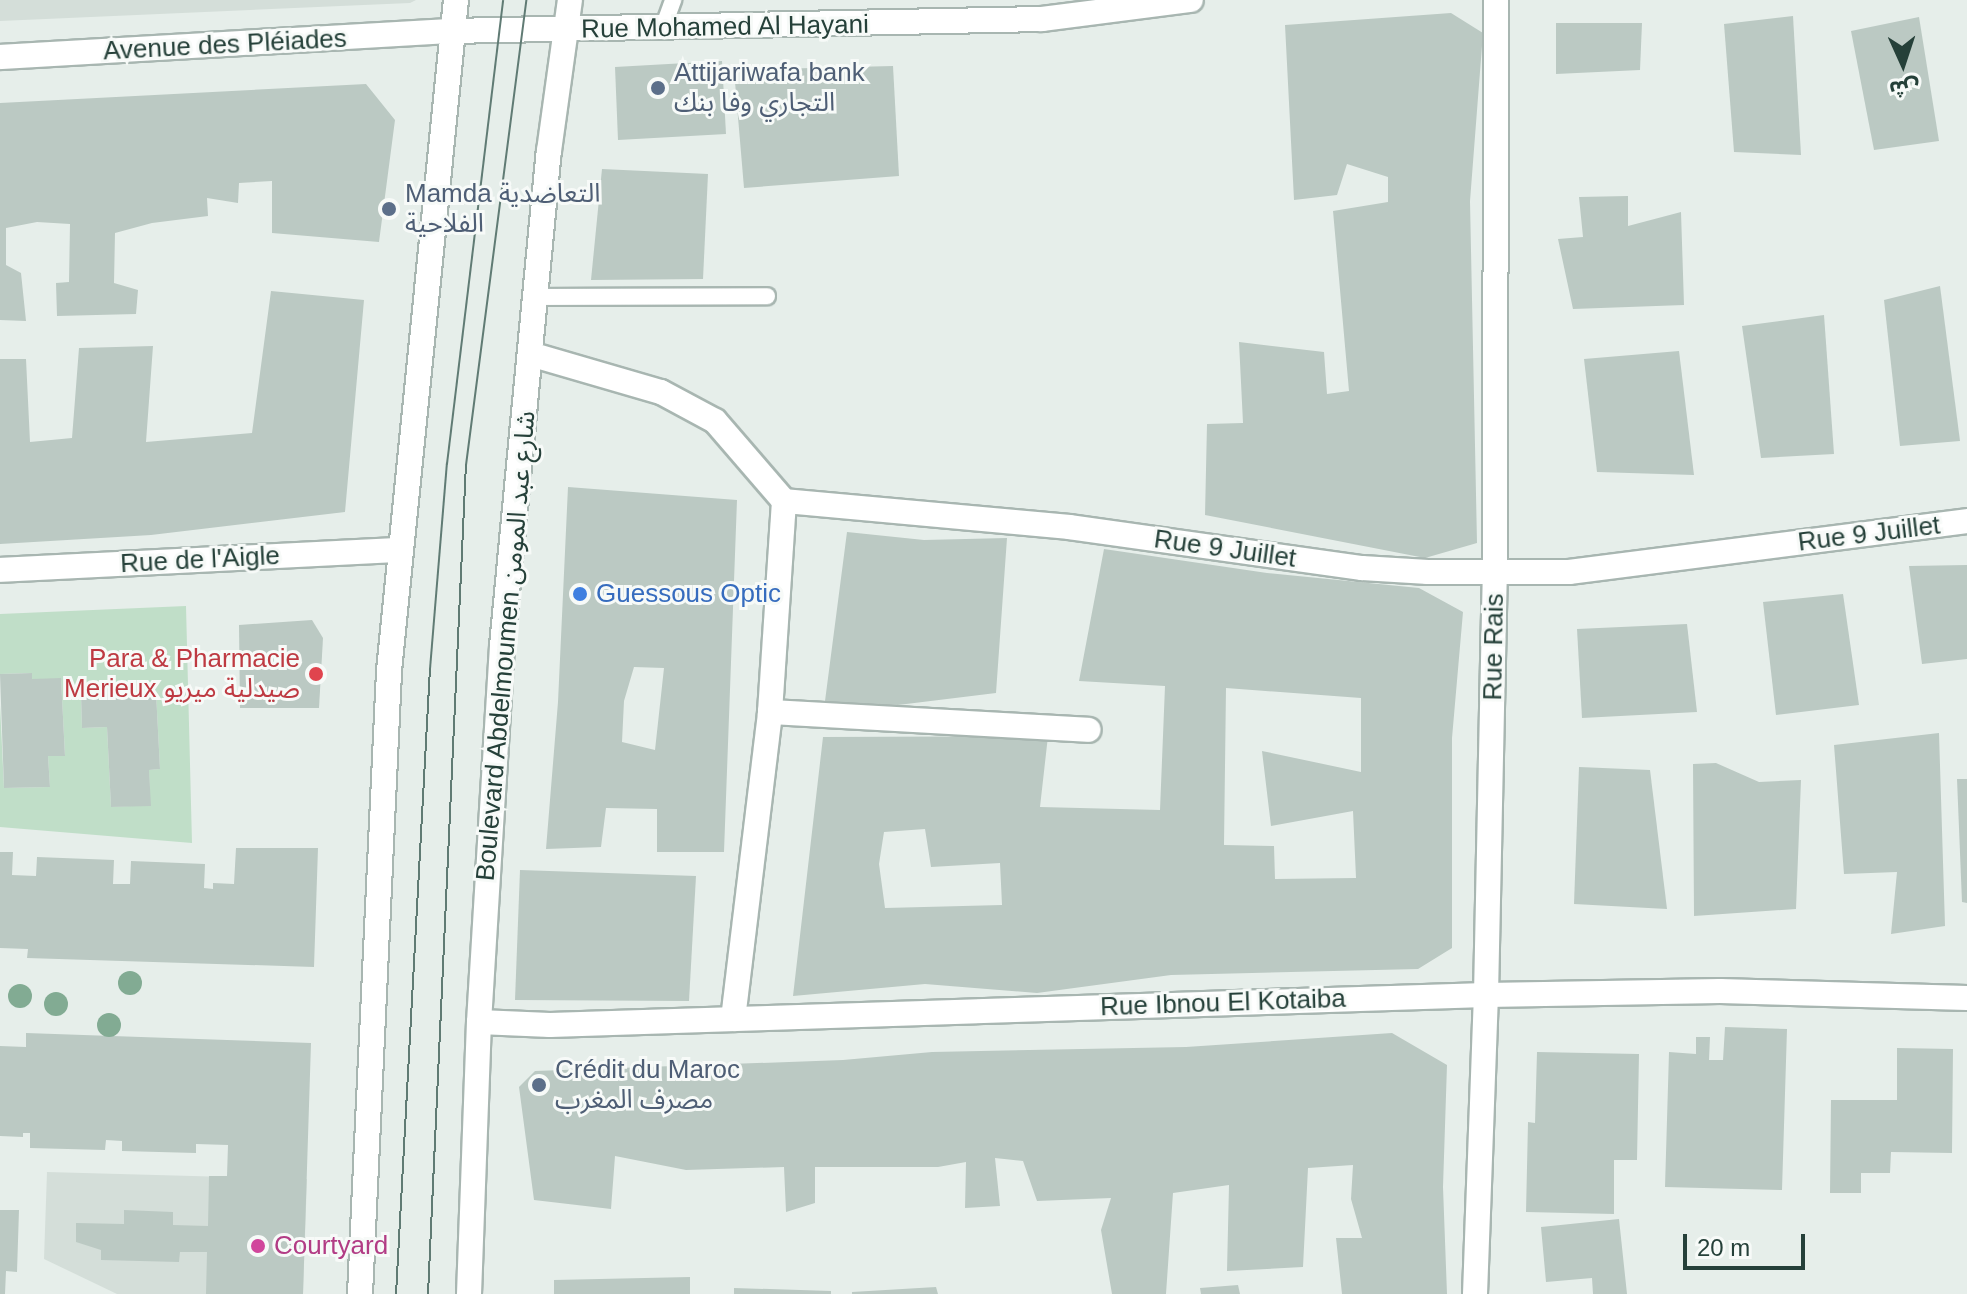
<!DOCTYPE html>
<meta charset="utf-8">
<style>
body{margin:0}
#map{position:relative;width:1967px;height:1294px;overflow:hidden;background:#e6eeea;font-family:Helvetica,"Noto Sans Arabic",sans-serif}
div>[style]{position:absolute}
.built>*{inset:0;background:#d4ded9}
.green>*{inset:0;background:#c0dec8}
.building>*{inset:0;background:#bbc9c3}
.roads{filter:drop-shadow(2px 0 #a8b6b1) drop-shadow(-2px 0 #a8b6b1) drop-shadow(0 2px #a8b6b1) drop-shadow(0 -2px #a8b6b1)}
.service>*{height:16px;margin:-8px;padding:0 8px;transform-origin:8px;border-radius:8px;background:#fff}
.minor>*{height:24px;margin:-12px;padding:0 12px;transform-origin:12px;border-radius:12px;background:#fff}
.secondary>*{height:24px;margin:-12px;padding:0 12px;transform-origin:12px;border-radius:12px;background:#fff}
.tram>*{height:2px;margin:-1px;padding:0 1px;transform-origin:1px;border-radius:1px;background:#607b74}
.trees>*{width:24px;height:24px;margin:-12px;border-radius:50%;background:#82ab93}
.dots>*{width:22px;height:22px;translate:-50% -50%;box-sizing:border-box;border:4px solid #f7faf8;border-radius:50%}
span{translate:-50% -50%;white-space:nowrap;text-align:center;line-height:1.15;-webkit-text-stroke:6px #f7faf8;paint-order:stroke}
.street-label{font-size:26px;color:#254039}
.service-label{font-size:26px;color:#4e5e75}
.left{translate:0 -50%;text-align:left}
.shop-label{font-size:26px;color:#366cbe}
.health-label{font-size:26px;color:#be3a42}
.right{translate:-100% -50%;text-align:right}
.hotel-label{font-size:26px;color:#b23c85}
.north{position:absolute;left:1863px;top:24px;width:80px;height:80px;-webkit-text-stroke:6px #f7faf8;paint-order:stroke;rotate:177deg;font-size:22px;font-weight:700;line-height:32px;text-align:center;color:#254039}
.north::after{content:'';display:block;margin:auto;width:28px;height:36px;background:#254039;clip-path:polygon(50% 0,100% 100%,50% 72%,0 100%)}
.scale{position:absolute;left:1683px;top:1234px;width:122px;height:36px;box-sizing:border-box;border:4px solid #254039;border-top:0;padding-left:10px;font-size:24px;line-height:28px;white-space:nowrap;color:#254039;-webkit-text-stroke:6px #f7faf8;paint-order:stroke}
</style>
<div id="map">
<div class="built">
<i style="clip-path:polygon(0 0,416px 0,410px 3px,0 21px)"></i>
<i style="clip-path:polygon(47px 1172px,307px 1179px,303px 1294px,117px 1294px,44px 1259px)"></i>
</div>
<div class="green">
<i style="clip-path:polygon(evenodd,186px 606px,192px 843px,0 827px,0 705px,4px 788px,50px 787px,48px 756px,65px 755px,61px 679px,32px 679px,32px 673px,0 674px,0 614px,186px 606px,156px 692px,160px 769px,149px 770px,150px 805px,111px 807px,107px 727px,82px 728px,81px 696px,156px 692px)"></i>
</div>
<div class="building">
<i style="clip-path:polygon(1451px 13px,1483px 33px,1470px 201px,1477px 543px,1425px 558px,1205px 515px,1207px 424px,1243px 423px,1239px 342px,1324px 352px,1327px 394px,1349px 391px,1333px 211px,1388px 202px,1388px 177px,1347px 164px,1337px 195px,1294px 200px,1285px 25px)"></i>
<i style="clip-path:polygon(1793px 16px,1801px 155px,1734px 152px,1724px 24px)"></i>
<i style="clip-path:polygon(1919px 17px,1939px 141px,1874px 150px,1851px 31px)"></i>
<i style="clip-path:polygon(1556px 23px,1642px 23px,1640px 70px,1556px 74px)"></i>
<i style="clip-path:polygon(722px 61px,726px 134px,618px 140px,615px 67px)"></i>
<i style="clip-path:polygon(893px 66px,899px 176px,744px 188px,734px 70px)"></i>
<i style="clip-path:polygon(366px 84px,395px 120px,379px 242px,272px 233px,272px 181px,239px 183px,238px 203px,207px 198px,208px 216px,152px 223px,115px 233px,114px 283px,138px 290px,136px 314px,57px 316px,56px 283px,69px 282px,70px 224px,37px 222px,6px 228px,6px 265px,21px 273px,26px 321px,0 320px,0 103px)"></i>
<i style="clip-path:polygon(602px 169px,708px 174px,703px 279px,591px 280px)"></i>
<i style="clip-path:polygon(1628px 196px,1628px 226px,1681px 212px,1684px 305px,1573px 309px,1558px 239px,1583px 237px,1579px 197px)"></i>
<i style="clip-path:polygon(1940px 286px,1960px 441px,1900px 446px,1884px 300px)"></i>
<i style="clip-path:polygon(271px 291px,364px 300px,345px 512px,151px 535px,0 544px,0 359px,26px 359px,30px 442px,72px 438px,79px 348px,153px 346px,146px 442px,252px 433px)"></i>
<i style="clip-path:polygon(1824px 315px,1834px 454px,1761px 458px,1742px 326px)"></i>
<i style="clip-path:polygon(1679px 351px,1694px 475px,1597px 472px,1584px 359px)"></i>
<i style="clip-path:polygon(evenodd,568px 487px,737px 500px,724px 852px,657px 852px,657px 809px,606px 808px,601px 847px,546px 849px,558px 702px,568px 487px,634px 667px,664px 668px,655px 750px,622px 742px,624px 701px,634px 667px)"></i>
<i style="clip-path:polygon(847px 532px,924px 540px,1007px 538px,996px 693px,898px 705px,825px 701px)"></i>
<i style="clip-path:polygon(evenodd,1104px 549px,1267px 573px,1419px 588px,1463px 612px,1452px 738px,1452px 948px,1418px 969px,1171px 975px,1037px 993px,925px 984px,793px 996px,823px 737px,1048px 736px,1040px 807px,1160px 810px,1165px 686px,1079px 681px,1104px 549px,1226px 688px,1361px 698px,1361px 772px,1262px 751px,1271px 826px,1353px 811px,1356px 878px,1275px 879px,1274px 846px,1224px 845px,1226px 688px,1104px 549px,925px 829px,931px 867px,1000px 863px,1002px 905px,885px 908px,879px 864px,884px 832px,925px 829px)"></i>
<i style="clip-path:polygon(1967px 565px,1967px 659px,1922px 664px,1909px 566px)"></i>
<i style="clip-path:polygon(1843px 594px,1859px 705px,1776px 715px,1763px 602px)"></i>
<i style="clip-path:polygon(312px 620px,323px 638px,319px 708px,240px 708px,239px 625px)"></i>
<i style="clip-path:polygon(1687px 624px,1697px 712px,1582px 718px,1577px 629px)"></i>
<i style="clip-path:polygon(32px 673px,32px 679px,61px 678px,65px 756px,48px 756px,50px 787px,4px 788px,0 674px)"></i>
<i style="clip-path:polygon(156px 692px,160px 769px,149px 770px,151px 806px,111px 807px,107px 727px,82px 728px,81px 695px)"></i>
<i style="clip-path:polygon(1939px 733px,1945px 926px,1891px 934px,1897px 872px,1844px 874px,1834px 745px)"></i>
<i style="clip-path:polygon(1716px 763px,1759px 782px,1801px 780px,1796px 909px,1694px 916px,1693px 764px)"></i>
<i style="clip-path:polygon(1579px 767px,1650px 770px,1667px 909px,1574px 904px)"></i>
<i style="clip-path:polygon(1957px 779px,1967px 779px,1967px 903px,1962px 902px)"></i>
<i style="clip-path:polygon(236px 848px,318px 848px,314px 967px,27px 958px,28px 949px,0 948px,0 852px,13px 852px,12px 875px,36px 876px,37px 857px,114px 860px,113px 884px,130px 884px,131px 861px,205px 864px,204px 888px,213px 889px,213px 883px,234px 884px)"></i>
<i style="clip-path:polygon(520px 870px,696px 876px,689px 1001px,515px 1000px)"></i>
<i style="clip-path:polygon(1725px 1027px,1787px 1029px,1782px 1190px,1665px 1187px,1669px 1052px,1696px 1054px,1696px 1037px,1710px 1037px,1709px 1060px,1723px 1060px)"></i>
<i style="clip-path:polygon(26px 1033px,311px 1043px,303px 1294px,206px 1294px,207px 1252px,180px 1252px,179px 1262px,101px 1260px,101px 1250px,76px 1242px,76px 1223px,124px 1224px,124px 1210px,173px 1212px,173px 1225px,208px 1226px,209px 1176px,227px 1176px,228px 1145px,196px 1144px,196px 1153px,122px 1151px,122px 1141px,106px 1140px,105px 1150px,30px 1148px,30px 1133px,23px 1133px,23px 1137px,0 1136px,0 1046px,26px 1047px)"></i>
<i style="clip-path:polygon(1392px 1033px,1447px 1065px,1443px 1187px,1447px 1294px,1342px 1294px,1336px 1238px,1362px 1238px,1351px 1199px,1353px 1165px,1308px 1168px,1303px 1267px,1227px 1271px,1229px 1185px,1173px 1193px,1166px 1294px,1112px 1294px,1101px 1230px,1111px 1198px,1037px 1201px,1023px 1161px,995px 1158px,1000px 1206px,965px 1208px,966px 1162px,938px 1167px,815px 1167px,815px 1203px,786px 1212px,784px 1167px,686px 1170px,615px 1156px,611px 1209px,534px 1200px,519px 1087px,535px 1071px,843px 1060px,932px 1052px,1186px 1047px)"></i>
<i style="clip-path:polygon(1897px 1048px,1953px 1049px,1952px 1153px,1891px 1152px,1890px 1173px,1861px 1173px,1861px 1193px,1830px 1193px,1831px 1100px,1897px 1100px)"></i>
<i style="clip-path:polygon(1537px 1052px,1639px 1054px,1637px 1160px,1614px 1160px,1614px 1214px,1526px 1212px,1528px 1122px,1535px 1123px)"></i>
<i style="clip-path:polygon(0 1210px,19px 1210px,17px 1272px,6px 1271px,5px 1294px,0 1294px)"></i>
<i style="clip-path:polygon(1619px 1219px,1627px 1294px,1593px 1294px,1592px 1278px,1546px 1282px,1541px 1227px)"></i>
<i style="clip-path:polygon(690px 1277px,690px 1294px,554px 1294px,554px 1280px)"></i>
<i style="clip-path:polygon(1238px 1285px,1240px 1294px,1201px 1294px,1200px 1288px)"></i>
<i style="clip-path:polygon(936px 1287px,938px 1294px,852px 1294px,852px 1292px)"></i>
<i style="clip-path:polygon(734px 1288px,831px 1291px,831px 1294px,734px 1294px)"></i>
</div>
<div class="roads">
<div class="service">
<i style="left:663px;top:28px;width:30px;rotate:-70deg"></i>
<i style="left:536px;top:297px;width:231px;rotate:-0.2deg"></i>
</div>
<div class="minor">
<i style="left:0;top:57px;width:451px;rotate:-3.3deg"></i>
<i style="left:450px;top:31px;width:592px;rotate:-1.16deg"></i>
<i style="left:1042px;top:19px;width:150px;rotate:-7.3deg"></i>
<i style="left:530px;top:354px;width:136px;rotate:16.2deg"></i>
<i style="left:661px;top:392px;width:61px;rotate:28.2deg"></i>
<i style="left:715px;top:421px;width:106px;rotate:49.2deg"></i>
<i style="left:784px;top:501px;width:286px;rotate:5.2deg"></i>
<i style="left:1069px;top:527px;width:296px;rotate:8deg"></i>
<i style="left:1362px;top:568px;width:66px;rotate:3.5deg"></i>
<i style="left:1428px;top:572px;width:141px"></i>
<i style="left:1569px;top:572px;width:401px;rotate:-7.3deg"></i>
<i style="left:0;top:570px;width:400px;rotate:-2.9deg"></i>
<i style="left:770px;top:712px;width:211px;rotate:-86.2deg"></i>
<i style="left:733px;top:1019px;width:309px;rotate:-83.1deg"></i>
<i style="left:770px;top:712px;width:319px;rotate:3.2deg"></i>
<i style="left:479px;top:1022px;width:71px;rotate:2.4deg"></i>
<i style="left:550px;top:1025px;width:936px;rotate:-1.84deg"></i>
<i style="left:1486px;top:995px;width:234px;rotate:-1deg"></i>
<i style="left:1720px;top:991px;width:247px;rotate:1.6deg"></i>
<i style="left:1475px;top:1294px;width:299px;rotate:-87.9deg"></i>
<i style="left:1486px;top:995px;width:422px;rotate:-88.8deg"></i>
<i style="left:1495px;top:573px;width:573px;rotate:-89.9deg"></i>
</div>
<div class="secondary">
<i style="left:360px;top:1294px;width:624px;rotate:-87.33deg"></i>
<i style="left:389px;top:671px;width:674px;rotate:-84.3deg"></i>
<i style="left:469px;top:1294px;width:272px;rotate:-87.9deg"></i>
<i style="left:479px;top:1022px;width:377px;rotate:-86.5deg"></i>
<i style="left:502px;top:646px;width:497px;rotate:-84.6deg"></i>
<i style="left:549px;top:151px;width:152px;rotate:-82.1deg"></i>
</div>
</div>
<div class="tram">
<i style="left:396px;top:1294px;width:626px;rotate:-86.89deg"></i>
<i style="left:430px;top:669px;width:206px;rotate:-85.3deg"></i>
<i style="left:447px;top:464px;width:467px;rotate:-83.1deg"></i>
<i style="left:428px;top:1294px;width:830px;rotate:-87.38deg"></i>
<i style="left:466px;top:465px;width:469px;rotate:-82.6deg"></i>
</div>
<div class="trees">
<i style="left:130px;top:983px"></i>
<i style="left:20px;top:996px"></i>
<i style="left:56px;top:1004px"></i>
<i style="left:109px;top:1025px"></i>
</div>
<div class="dots">
<i style="left:658px;top:88px;background:#5c6f8a"></i>
<i style="left:389px;top:209px;background:#5c6f8a"></i>
<i style="left:580px;top:594px;background:#3f7fe0"></i>
<i style="left:316px;top:674px;background:#e0444e"></i>
<i style="left:539px;top:1085px;background:#5c6f8a"></i>
<i style="left:258px;top:1246px;background:#d1479c"></i>
</div>
<div class="street-label">
<span style="left:725px;top:27px;rotate:-1deg">Rue Mohamed Al Hayani</span>
<span style="left:225px;top:45px;rotate:-3deg">Avenue des Pléiades</span>
<span style="left:1869px;top:534px;rotate:-7deg">Rue 9 Juillet</span>
<span style="left:1225px;top:549px;rotate:8deg">Rue 9 Juillet</span>
<span style="left:200px;top:560px;rotate:-3deg">Rue de l'Aigle</span>
<span style="left:506px;top:646px;rotate:-85deg">Boulevard Abdelmoumen شارع عبد المومن</span>
<span style="left:1494px;top:647px;rotate:-89deg">Rue Rais</span>
<span style="left:1223px;top:1003px;rotate:-2deg">Rue Ibnou El Kotaiba</span>
</div>
<div class="service-label">
<span class="left" style="left:674px;top:88px">Attijariwafa bank<br>التجاري وفا بنك</span>
<span class="left" style="left:405px;top:209px">Mamda التعاضدية<br>الفلاحية</span>
<span class="left" style="left:555px;top:1085px">Crédit du Maroc<br>مصرف المغرب</span>
</div>
<div class="shop-label">
<span class="left" style="left:596px;top:594px">Guessous Optic</span>
</div>
<div class="health-label">
<span class="right" style="left:300px;top:674px">Para &amp; Pharmacie<br>Merieux صيدلية ميريو</span>
</div>
<div class="hotel-label">
<span class="left" style="left:274px;top:1246px">Courtyard</span>
</div>
<div class="north">ش</div>
<div class="scale">20 m</div>
</div>
